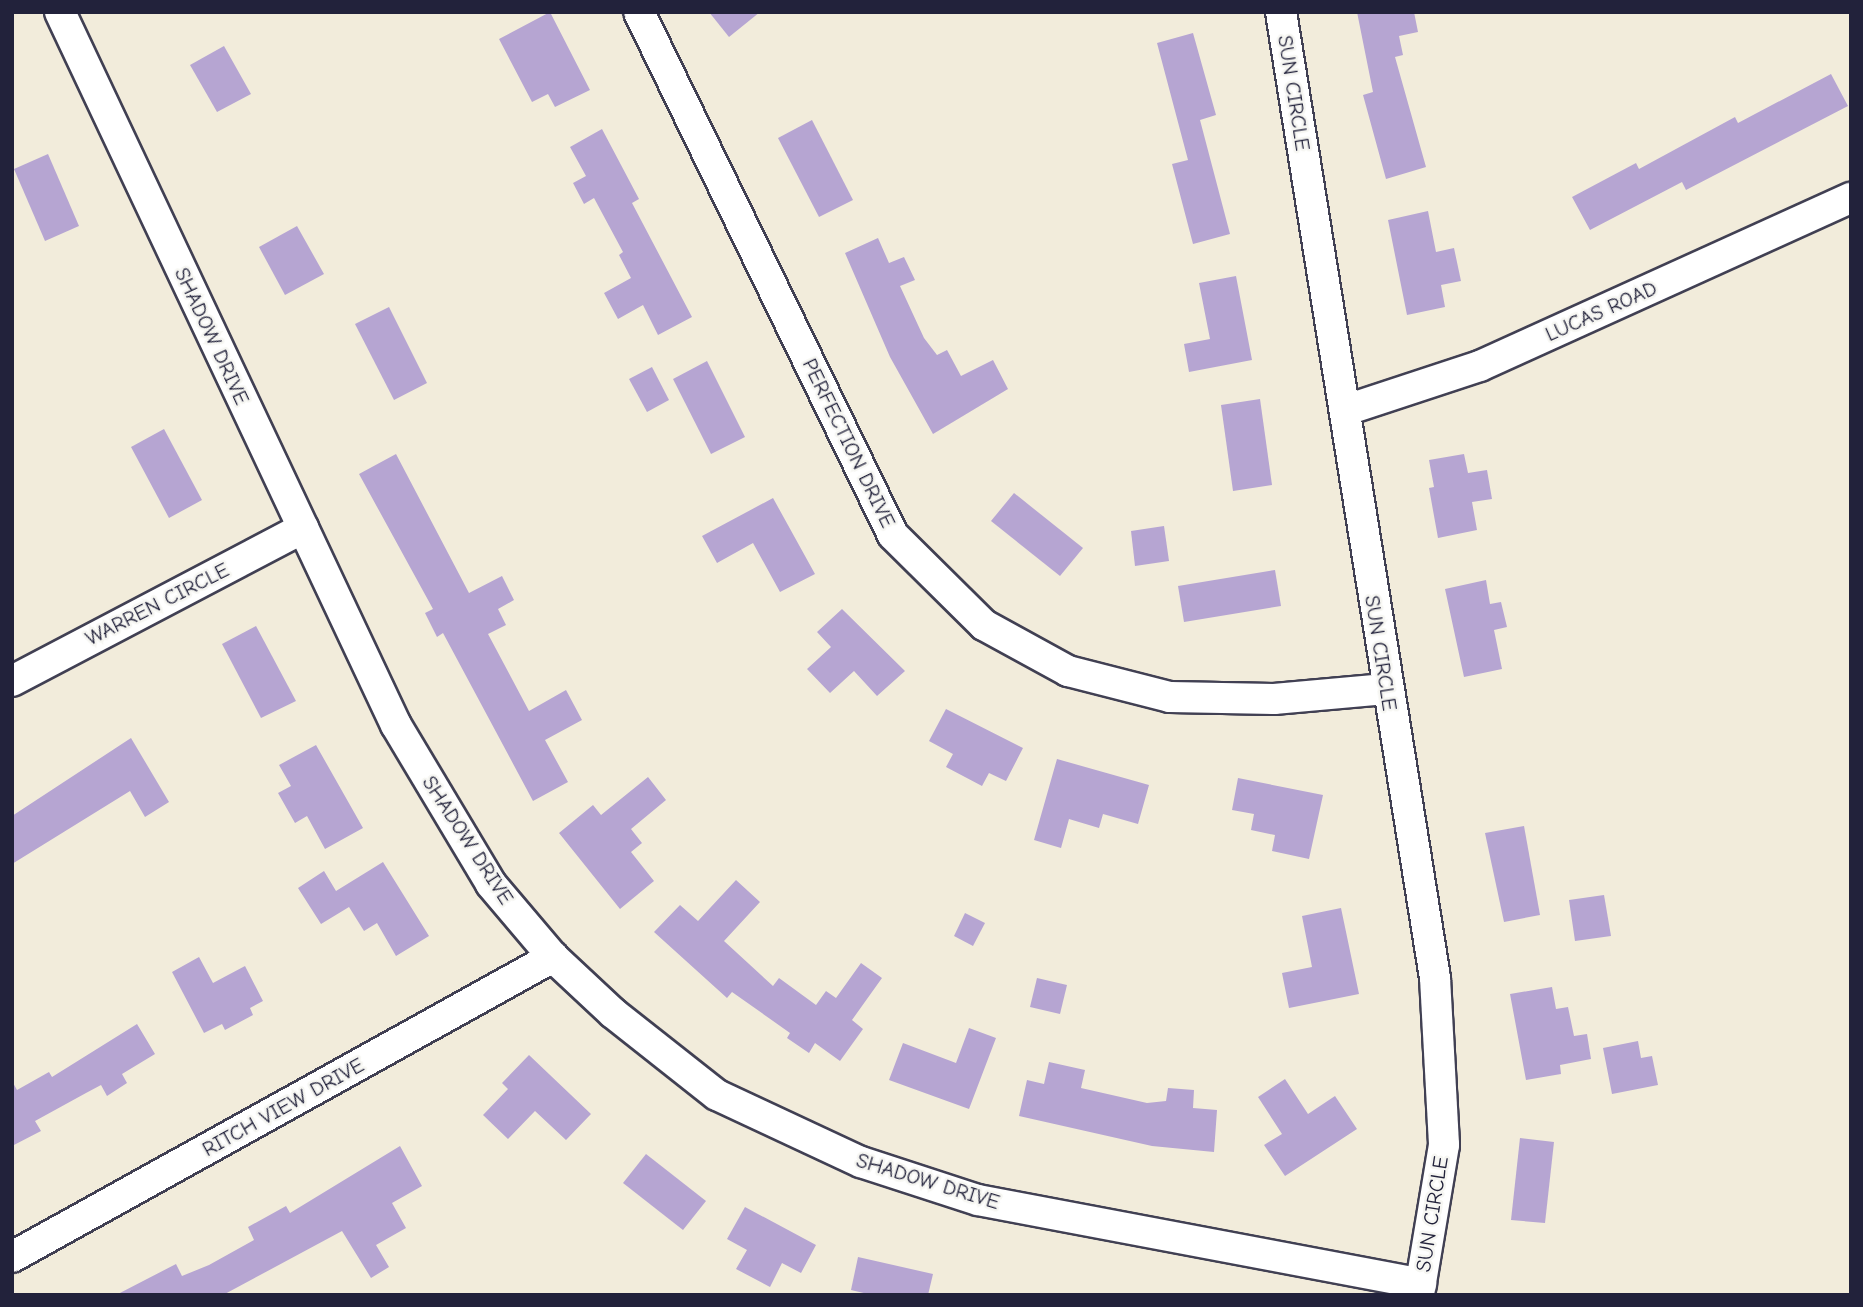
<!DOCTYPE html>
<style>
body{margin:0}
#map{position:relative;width:1863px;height:1307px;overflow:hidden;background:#f2ecdb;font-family:"Comic Neue",sans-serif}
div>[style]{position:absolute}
.building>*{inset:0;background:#b6a5d2}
.roads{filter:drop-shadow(2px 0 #414053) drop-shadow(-2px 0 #414053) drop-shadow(0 2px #414053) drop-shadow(0 -2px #414053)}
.minor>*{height:30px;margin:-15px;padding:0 15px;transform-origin:15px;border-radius:15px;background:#fff}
span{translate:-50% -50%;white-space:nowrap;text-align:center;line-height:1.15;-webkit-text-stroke:5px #f6f6f2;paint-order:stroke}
.street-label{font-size:21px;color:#22223b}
.frame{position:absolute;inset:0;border:14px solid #22223b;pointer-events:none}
</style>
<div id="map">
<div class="building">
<i style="clip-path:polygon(550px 12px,590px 90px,555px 107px,548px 94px,532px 102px,499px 39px)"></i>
<i style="clip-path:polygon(709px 12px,760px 12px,729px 37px)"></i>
<i style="clip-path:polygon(1357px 12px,1414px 12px,1418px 32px,1399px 36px,1403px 55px,1395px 57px,1426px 167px,1386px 179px,1363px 95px,1373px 92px)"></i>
<i style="clip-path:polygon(1193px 33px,1216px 115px,1200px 120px,1230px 234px,1193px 244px,1172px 164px,1188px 160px,1157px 43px)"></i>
<i style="clip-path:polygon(224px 46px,251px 94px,217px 112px,190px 65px)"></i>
<i style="clip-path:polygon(1831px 74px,1848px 106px,1686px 190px,1682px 182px,1590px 230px,1572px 197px,1636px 163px,1639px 169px,1735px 117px,1738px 123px)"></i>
<i style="clip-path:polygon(812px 120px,853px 200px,819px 217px,778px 138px)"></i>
<i style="clip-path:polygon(602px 129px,639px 199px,632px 203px,692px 317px,658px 335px,643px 305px,618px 319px,604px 293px,631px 278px,619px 255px,623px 252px,594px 198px,584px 204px,573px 183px,586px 176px,570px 147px)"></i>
<i style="clip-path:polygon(48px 154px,79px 226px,45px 241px,14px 169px)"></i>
<i style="clip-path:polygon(1428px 211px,1436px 252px,1454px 248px,1461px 281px,1441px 285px,1445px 307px,1407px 315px,1388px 220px)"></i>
<i style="clip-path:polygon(297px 226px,324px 274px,285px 295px,259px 247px)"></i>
<i style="clip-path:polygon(878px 238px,889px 263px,904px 257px,915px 280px,900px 286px,924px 338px,937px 355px,947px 350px,961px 376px,993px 360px,1008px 389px,933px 434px,890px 357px,845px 253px)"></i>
<i style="clip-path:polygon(1236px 276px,1252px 360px,1189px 372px,1184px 344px,1210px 339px,1199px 283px)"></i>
<i style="clip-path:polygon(389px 307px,427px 383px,394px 400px,355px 324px)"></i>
<i style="clip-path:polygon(707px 361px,745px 437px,711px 454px,673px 379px)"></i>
<i style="clip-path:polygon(652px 367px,669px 400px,647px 412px,629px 379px)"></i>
<i style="clip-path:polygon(1260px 399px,1272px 485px,1233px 491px,1221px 405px)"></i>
<i style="clip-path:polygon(164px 429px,202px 500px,169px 518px,131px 447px)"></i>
<i style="clip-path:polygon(396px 454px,469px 593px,502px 576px,514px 600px,498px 609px,506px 625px,488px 634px,529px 711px,566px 690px,582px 720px,545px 740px,568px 782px,533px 801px,443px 633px,437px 637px,425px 613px,433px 609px,359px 474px)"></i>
<i style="clip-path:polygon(1464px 454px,1468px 473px,1487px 470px,1492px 499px,1472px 502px,1477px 530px,1438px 538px,1429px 488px,1434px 487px,1429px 460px)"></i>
<i style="clip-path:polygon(1014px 493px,1083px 548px,1060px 576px,991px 521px)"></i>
<i style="clip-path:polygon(773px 498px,815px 574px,780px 592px,753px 543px,717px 563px,702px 536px)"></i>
<i style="clip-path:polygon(1164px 526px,1169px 561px,1135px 566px,1131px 531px)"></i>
<i style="clip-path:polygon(1275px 570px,1281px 606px,1184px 622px,1178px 586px)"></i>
<i style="clip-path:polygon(1486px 580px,1490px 604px,1501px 602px,1507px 627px,1494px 630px,1502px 669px,1464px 677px,1445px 589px)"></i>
<i style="clip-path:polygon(842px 609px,905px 671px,877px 696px,854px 671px,830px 693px,807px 669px,831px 647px,817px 632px)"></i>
<i style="clip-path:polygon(256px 626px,296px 701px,261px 718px,222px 644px)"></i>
<i style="clip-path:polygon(946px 709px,1023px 748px,1006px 781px,989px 773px,982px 786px,946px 767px,953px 754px,929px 741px)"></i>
<i style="clip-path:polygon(131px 738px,169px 802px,145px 817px,130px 791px,12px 864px,12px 816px)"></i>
<i style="clip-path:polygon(316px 745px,363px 828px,325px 849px,307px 816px,295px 823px,278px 793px,291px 786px,279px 765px)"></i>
<i style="clip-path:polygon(1057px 759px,1149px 785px,1138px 824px,1103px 814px,1099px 828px,1069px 819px,1061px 848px,1034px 840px)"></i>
<i style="clip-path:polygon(648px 777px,666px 800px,631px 829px,642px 843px,631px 852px,654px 881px,620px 909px,559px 833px,593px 805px,601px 815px)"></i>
<i style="clip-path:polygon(1238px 778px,1323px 795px,1309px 859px,1272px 851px,1275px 835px,1251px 830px,1254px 814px,1232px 810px)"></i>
<i style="clip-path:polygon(1524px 826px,1540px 915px,1504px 922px,1485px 833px)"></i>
<i style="clip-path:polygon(383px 862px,429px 936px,396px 956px,377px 923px,364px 931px,349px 907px,321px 924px,298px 888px,324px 871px,336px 891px)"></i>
<i style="clip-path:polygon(736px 880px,760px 902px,724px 941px,773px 986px,779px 978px,816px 1005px,826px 991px,836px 998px,861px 963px,882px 978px,852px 1020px,863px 1029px,840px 1061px,815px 1043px,809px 1053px,787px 1038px,790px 1033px,732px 992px,727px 998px,654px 932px,680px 905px,698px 921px)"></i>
<i style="clip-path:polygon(1604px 895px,1611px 936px,1575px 941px,1569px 900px)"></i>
<i style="clip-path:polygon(1341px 908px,1359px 994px,1289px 1008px,1282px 973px,1312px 967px,1302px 916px)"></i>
<i style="clip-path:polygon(965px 913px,985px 923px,973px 946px,954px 936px)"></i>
<i style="clip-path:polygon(199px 957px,213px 983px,245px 966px,263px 1001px,250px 1008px,253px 1015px,225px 1030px,222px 1024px,204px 1033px,172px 972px)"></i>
<i style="clip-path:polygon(1037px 978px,1067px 985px,1060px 1014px,1030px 1007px)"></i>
<i style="clip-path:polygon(1552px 987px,1556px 1009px,1568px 1007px,1574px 1036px,1587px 1034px,1591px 1059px,1560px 1065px,1561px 1074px,1526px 1080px,1510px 994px)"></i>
<i style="clip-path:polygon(137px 1024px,155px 1054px,122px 1074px,127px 1083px,107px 1096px,101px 1085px,86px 1093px,35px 1121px,41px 1131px,12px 1146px,12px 1081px,17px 1090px,49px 1072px,52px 1077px)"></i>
<i style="clip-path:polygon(969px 1028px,996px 1038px,969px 1109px,889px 1080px,903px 1043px,956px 1063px)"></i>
<i style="clip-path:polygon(1638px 1041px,1641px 1058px,1652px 1056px,1658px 1085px,1612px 1094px,1603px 1048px)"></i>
<i style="clip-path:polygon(529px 1055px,591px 1114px,566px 1140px,535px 1111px,508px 1139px,483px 1115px,508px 1089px,502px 1083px)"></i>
<i style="clip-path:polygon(1049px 1062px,1085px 1070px,1081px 1088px,1147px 1103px,1166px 1101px,1168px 1088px,1194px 1090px,1193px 1108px,1217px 1110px,1214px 1152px,1152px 1146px,1019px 1116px,1027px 1080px,1044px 1084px)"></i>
<i style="clip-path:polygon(1285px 1079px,1308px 1114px,1335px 1096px,1357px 1129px,1285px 1176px,1264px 1145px,1282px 1134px,1258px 1097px)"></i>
<i style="clip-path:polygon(1520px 1138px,1554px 1142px,1545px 1223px,1511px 1220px)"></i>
<i style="clip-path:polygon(400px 1146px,422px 1186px,392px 1203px,406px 1228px,376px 1245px,389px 1267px,371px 1278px,342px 1231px,223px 1295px,116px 1295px,176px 1264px,182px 1276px,209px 1265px,254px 1240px,248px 1227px,286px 1206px,290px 1213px)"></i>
<i style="clip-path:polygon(646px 1154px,706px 1201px,683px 1230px,623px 1183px)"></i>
<i style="clip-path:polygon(745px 1207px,816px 1245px,801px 1273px,782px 1263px,770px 1287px,736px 1269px,747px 1250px,727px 1239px)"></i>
<i style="clip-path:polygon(858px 1257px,933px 1274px,928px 1295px,872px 1295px,851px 1290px)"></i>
</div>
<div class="roads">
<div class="minor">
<i style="left:60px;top:12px;width:788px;rotate:64.77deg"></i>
<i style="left:396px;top:725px;width:185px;rotate:59.1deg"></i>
<i style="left:491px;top:884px;width:96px;rotate:49.7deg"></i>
<i style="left:553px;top:957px;width:82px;rotate:43deg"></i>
<i style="left:613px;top:1013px;width:132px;rotate:38.3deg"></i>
<i style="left:717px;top:1095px;width:159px;rotate:25deg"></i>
<i style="left:861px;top:1162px;width:123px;rotate:18deg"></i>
<i style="left:978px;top:1200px;width:451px;rotate:10.7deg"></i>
<i style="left:639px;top:12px;width:581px;rotate:64.1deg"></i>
<i style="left:893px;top:535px;width:128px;rotate:44.7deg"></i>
<i style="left:984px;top:625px;width:96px;rotate:28.7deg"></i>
<i style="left:1068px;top:671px;width:105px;rotate:14.3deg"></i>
<i style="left:1170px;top:697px;width:104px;rotate:1.1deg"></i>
<i style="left:1274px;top:699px;width:112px;rotate:-5.1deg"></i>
<i style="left:1281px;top:12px;width:978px;rotate:80.94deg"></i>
<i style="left:1435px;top:978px;width:167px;rotate:86.9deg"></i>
<i style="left:1444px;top:1145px;width:152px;rotate:99.5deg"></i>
<i style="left:1346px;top:410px;width:141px;rotate:-18.2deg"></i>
<i style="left:1480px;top:366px;width:407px;rotate:-24.4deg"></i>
<i style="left:12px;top:681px;width:329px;rotate:-27.7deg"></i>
<i style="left:12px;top:1257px;width:619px;rotate:-29.01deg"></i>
</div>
</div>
<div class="street-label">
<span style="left:1294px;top:93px;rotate:81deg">SUN CIRCLE</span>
<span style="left:1601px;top:311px;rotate:-24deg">LUCAS ROAD</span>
<span style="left:212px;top:336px;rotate:65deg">SHADOW DRIVE</span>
<span style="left:849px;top:443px;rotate:64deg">PERFECTION DRIVE</span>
<span style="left:157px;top:604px;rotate:-27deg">WARREN CIRCLE</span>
<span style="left:1381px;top:653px;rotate:81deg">SUN CIRCLE</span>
<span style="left:468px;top:840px;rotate:57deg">SHADOW DRIVE</span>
<span style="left:283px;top:1107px;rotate:-29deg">RITCH VIEW DRIVE</span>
<span style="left:928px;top:1181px;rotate:17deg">SHADOW DRIVE</span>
<span style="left:1432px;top:1214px;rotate:-81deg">SUN CIRCLE</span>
</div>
<div class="frame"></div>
</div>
